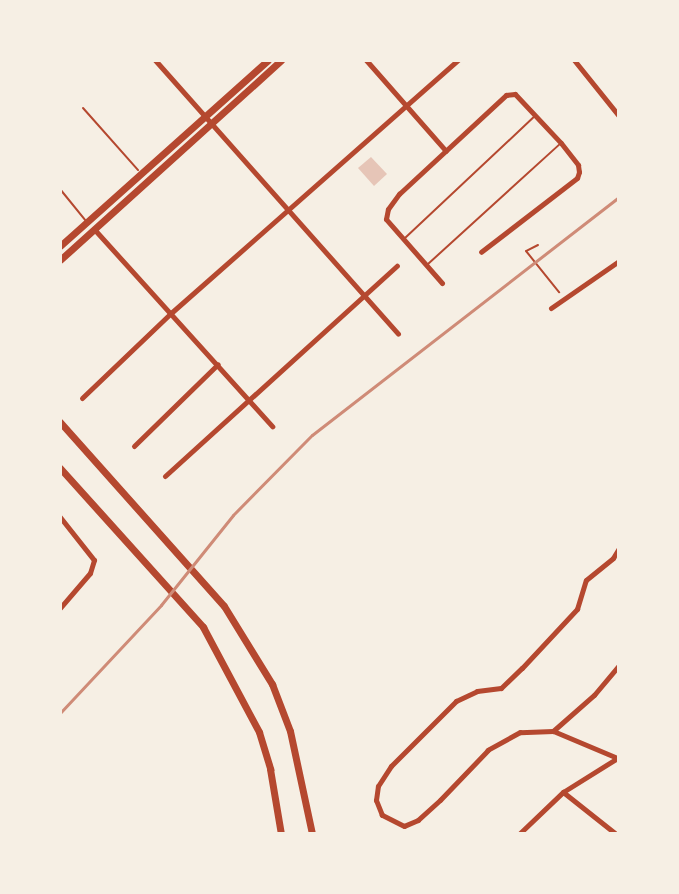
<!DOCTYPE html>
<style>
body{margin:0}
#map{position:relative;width:679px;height:894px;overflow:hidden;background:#f6efe4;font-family:Commissioner,sans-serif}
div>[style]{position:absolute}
.building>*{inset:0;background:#e6c5b7}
.path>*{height:2px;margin:-1px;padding:0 1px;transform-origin:1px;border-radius:1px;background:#b5482f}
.service>*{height:2px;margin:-1px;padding:0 1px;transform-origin:1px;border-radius:1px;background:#b5482f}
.minor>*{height:5px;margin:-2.5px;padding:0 2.5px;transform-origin:2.5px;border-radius:2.5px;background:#b5482f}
.primary>*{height:7px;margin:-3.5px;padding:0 3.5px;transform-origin:3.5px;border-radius:3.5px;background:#b5482f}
.rail>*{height:3px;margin:-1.5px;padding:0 1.5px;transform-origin:1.5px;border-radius:1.5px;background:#cf8b77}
span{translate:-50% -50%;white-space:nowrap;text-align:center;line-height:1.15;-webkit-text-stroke:6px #f6efe4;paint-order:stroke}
.frame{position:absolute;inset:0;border:62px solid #f6efe4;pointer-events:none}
</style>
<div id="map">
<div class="building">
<i style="clip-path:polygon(371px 157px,387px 174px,374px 186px,358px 168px)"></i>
</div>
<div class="path">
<i style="left:538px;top:245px;width:13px;rotate:153deg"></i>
<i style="left:526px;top:251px;width:53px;rotate:51.2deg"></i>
</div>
<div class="service">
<i style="left:83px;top:108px;width:83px;rotate:48.4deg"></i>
<i style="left:60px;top:189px;width:41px;rotate:50.9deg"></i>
<i style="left:405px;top:238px;width:177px;rotate:-43.2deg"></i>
<i style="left:428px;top:264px;width:177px;rotate:-42.3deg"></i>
</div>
<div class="minor">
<i style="left:155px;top:60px;width:366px;rotate:48.4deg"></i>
<i style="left:366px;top:60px;width:121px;rotate:48.7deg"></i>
<i style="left:574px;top:60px;width:72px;rotate:51.2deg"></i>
<i style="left:94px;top:229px;width:266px;rotate:47.9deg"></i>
<i style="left:442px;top:283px;width:85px;rotate:-131.2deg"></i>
<i style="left:386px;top:219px;width:10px;rotate:-79deg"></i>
<i style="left:388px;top:209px;width:19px;rotate:-54deg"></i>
<i style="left:399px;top:194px;width:146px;rotate:-42.8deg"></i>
<i style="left:506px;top:95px;width:9px;rotate:-6deg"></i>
<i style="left:515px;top:94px;width:67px;rotate:46.8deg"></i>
<i style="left:561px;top:143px;width:28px;rotate:52deg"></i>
<i style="left:578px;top:165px;width:7px;rotate:82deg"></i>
<i style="left:579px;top:172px;width:6px;rotate:108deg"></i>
<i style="left:577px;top:178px;width:121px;rotate:142.4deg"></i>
<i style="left:551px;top:308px;width:83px;rotate:-34.7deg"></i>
<i style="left:82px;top:398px;width:123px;rotate:-43.7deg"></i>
<i style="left:171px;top:313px;width:383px;rotate:-41.4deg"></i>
<i style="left:134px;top:446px;width:117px;rotate:-44.3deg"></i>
<i style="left:165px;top:476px;width:313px;rotate:-42.2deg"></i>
<i style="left:60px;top:517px;width:55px;rotate:51.7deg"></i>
<i style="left:94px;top:560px;width:14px;rotate:107deg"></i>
<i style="left:90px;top:573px;width:46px;rotate:130.6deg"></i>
<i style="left:553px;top:731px;width:55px;rotate:-41.3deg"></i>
<i style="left:594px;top:695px;width:39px;rotate:-50deg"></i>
<i style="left:615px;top:757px;width:67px;rotate:-157.2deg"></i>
<i style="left:553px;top:731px;width:33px;rotate:178deg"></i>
<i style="left:520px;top:732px;width:37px;rotate:151deg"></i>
<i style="left:488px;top:750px;width:69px;rotate:133.8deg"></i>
<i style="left:440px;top:800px;width:30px;rotate:138deg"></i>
<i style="left:418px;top:820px;width:15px;rotate:157deg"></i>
<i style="left:404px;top:826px;width:25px;rotate:-153deg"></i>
<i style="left:382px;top:815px;width:16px;rotate:-112deg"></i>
<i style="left:376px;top:800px;width:14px;rotate:-82deg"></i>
<i style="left:378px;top:786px;width:24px;rotate:-57deg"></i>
<i style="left:391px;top:766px;width:92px;rotate:-45deg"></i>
<i style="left:456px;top:701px;width:23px;rotate:-25deg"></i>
<i style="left:477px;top:691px;width:24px;rotate:-7deg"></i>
<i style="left:501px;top:688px;width:29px;rotate:-44deg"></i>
<i style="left:522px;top:668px;width:81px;rotate:-47deg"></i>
<i style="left:577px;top:609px;width:30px;rotate:-73deg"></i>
<i style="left:586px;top:580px;width:35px;rotate:-39deg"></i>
<i style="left:613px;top:558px;width:12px;rotate:-59deg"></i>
<i style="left:563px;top:792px;width:68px;rotate:38.4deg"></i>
<i style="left:519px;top:834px;width:61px;rotate:-43.7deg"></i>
<i style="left:563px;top:792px;width:66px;rotate:-32deg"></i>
</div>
<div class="primary">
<i style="left:60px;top:246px;width:279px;rotate:-41.8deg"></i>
<i style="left:60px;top:260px;width:298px;rotate:-42.1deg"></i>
<i style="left:60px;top:422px;width:246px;rotate:48.3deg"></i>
<i style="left:224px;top:606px;width:92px;rotate:58.4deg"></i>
<i style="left:272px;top:684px;width:50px;rotate:69deg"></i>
<i style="left:290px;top:731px;width:105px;rotate:77.9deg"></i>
<i style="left:60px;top:468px;width:214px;rotate:48deg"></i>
<i style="left:203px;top:627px;width:119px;rotate:61.9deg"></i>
<i style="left:259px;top:732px;width:39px;rotate:73deg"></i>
<i style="left:270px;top:769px;width:66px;rotate:80.4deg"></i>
</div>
<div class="rail">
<i style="left:60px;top:713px;width:148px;rotate:-46.9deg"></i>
<i style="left:161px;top:605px;width:115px;rotate:-51.3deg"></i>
<i style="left:233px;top:515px;width:112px;rotate:-45.4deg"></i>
<i style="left:312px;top:435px;width:388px;rotate:-37.8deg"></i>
</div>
<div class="frame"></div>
</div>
